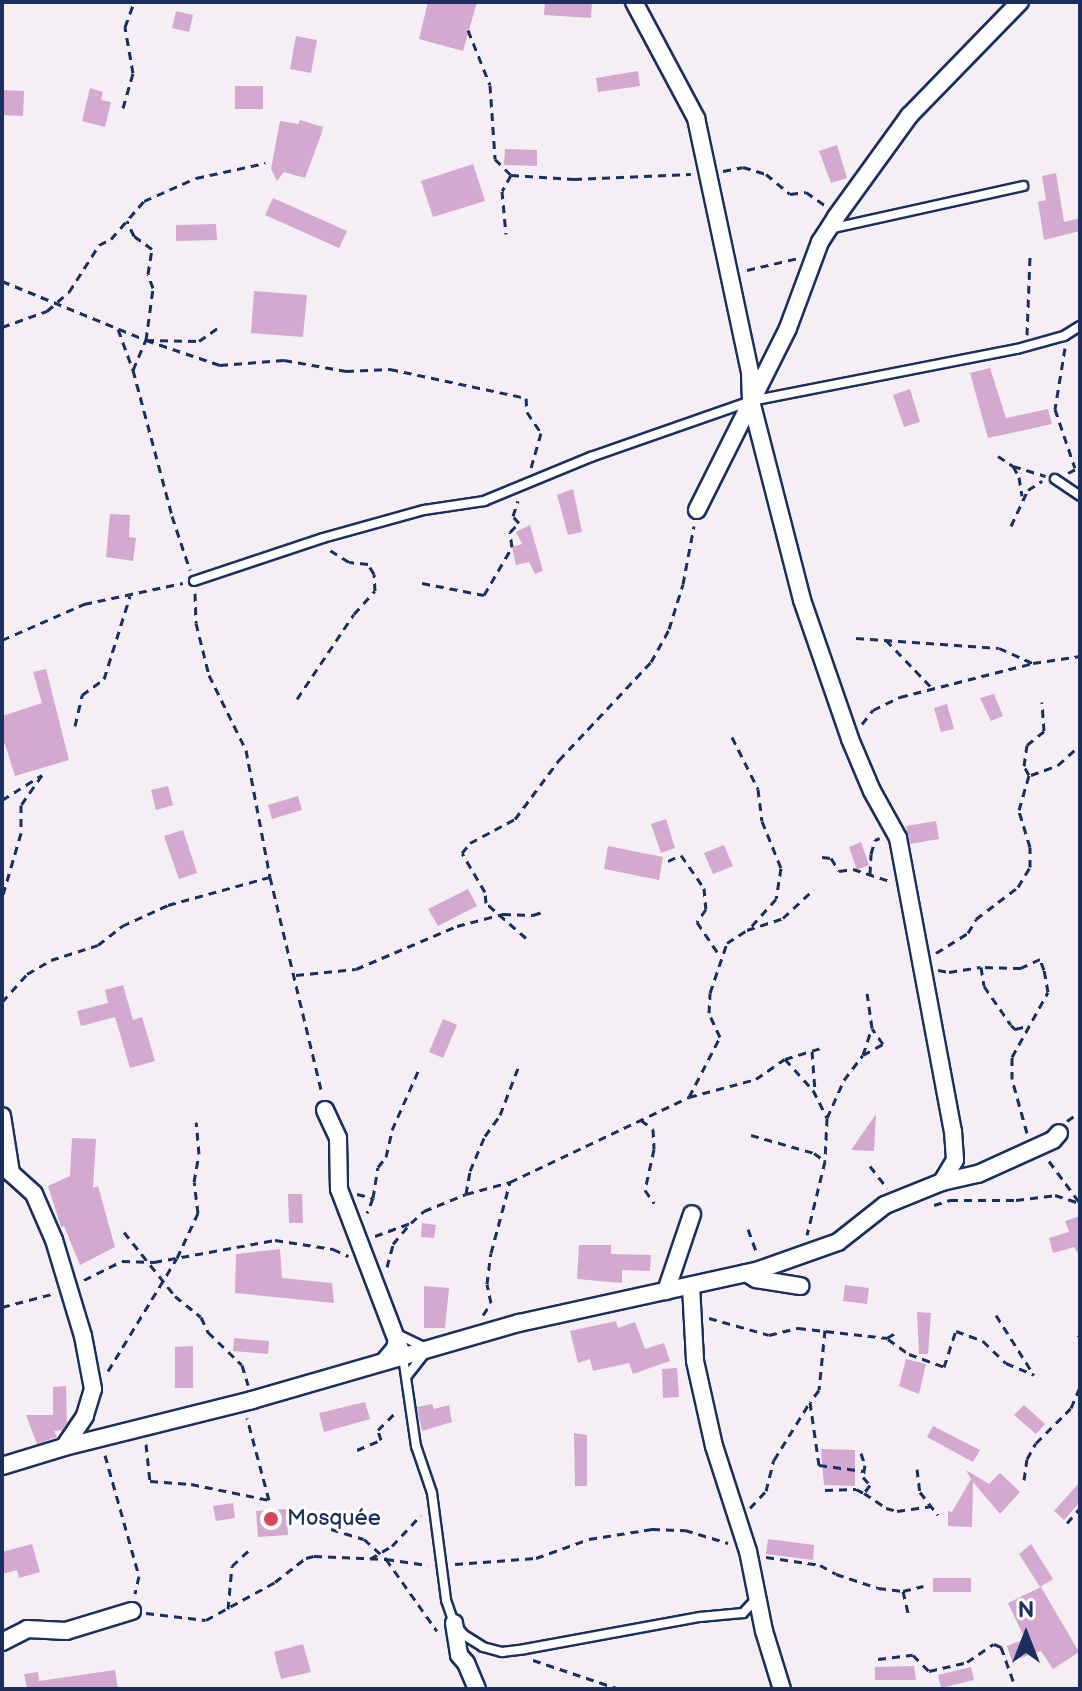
<!DOCTYPE html>
<meta charset="utf-8">
<style>
body{margin:0}
#map{position:relative;width:1082px;height:1691px;overflow:hidden;background:#f6eef5;font-family:"Balsamiq Sans",sans-serif}
div>[style]{position:absolute}
.building>*{inset:0;background:#d3a9cf}
.path>*{height:3px;margin-top:-1.5px;transform-origin:0;background:repeating-linear-gradient(90deg,#1b2f5e 0 8px,transparent 0 14px)}
.roads{filter:drop-shadow(2px 0 #1b2f5e) drop-shadow(-2px 0 #1b2f5e) drop-shadow(0 2px #1b2f5e) drop-shadow(0 -2px #1b2f5e)}
.lane>*{height:8px;margin:-4px;padding:0 4px;transform-origin:4px;border-radius:4px;background:#fff}
.street>*{height:16px;margin:-8px;padding:0 8px;transform-origin:8px;border-radius:8px;background:#fff}
.dots>*{width:22px;height:22px;translate:-50% -50%;box-sizing:border-box;border:4px solid #fff;border-radius:50%}
span{translate:-50% -50%;white-space:nowrap;text-align:center;line-height:1.15;-webkit-text-stroke:6px #fff;paint-order:stroke}
.poi-label{font-size:22px;color:#1b2f5e}
.left{translate:0 -50%;text-align:left}
.frame{position:absolute;inset:0;border:4px solid #1b2f5e;pointer-events:none}
.north{position:absolute;left:986px;top:1595px;width:80px;height:80px;-webkit-text-stroke:6px #fff;paint-order:stroke;rotate:0deg;font-size:22px;font-weight:700;line-height:32px;text-align:center;color:#1b2f5e}
.north::after{content:'';display:block;margin:auto;width:28px;height:36px;background:#1b2f5e;clip-path:polygon(50% 0,100% 100%,50% 72%,0 100%)}
</style>
<div id="map">
<div class="building">
<i style="clip-path:polygon(428px 2px,477px 2px,463px 51px,419px 39px)"></i>
<i style="clip-path:polygon(545px 2px,592px 2px,591px 18px,544px 15px)"></i>
<i style="clip-path:polygon(176px 11px,193px 15px,189px 32px,172px 28px)"></i>
<i style="clip-path:polygon(296px 36px,317px 40px,311px 73px,290px 69px)"></i>
<i style="clip-path:polygon(638px 71px,640px 86px,598px 92px,596px 78px)"></i>
<i style="clip-path:polygon(235px 86px,263px 86px,263px 109px,235px 109px)"></i>
<i style="clip-path:polygon(90px 88px,103px 92px,101px 100px,111px 102px,105px 127px,82px 121px)"></i>
<i style="clip-path:polygon(2px 90px,24px 91px,23px 116px,2px 115px)"></i>
<i style="clip-path:polygon(300px 120px,323px 127px,321px 135px,305px 178px,284px 172px,277px 181px,271px 169px,280px 121px,298px 124px)"></i>
<i style="clip-path:polygon(837px 145px,847px 178px,831px 183px,819px 151px)"></i>
<i style="clip-path:polygon(505px 149px,537px 150px,537px 166px,504px 165px)"></i>
<i style="clip-path:polygon(473px 164px,485px 201px,433px 217px,421px 181px)"></i>
<i style="clip-path:polygon(1056px 173px,1064px 222px,1080px 218px,1080px 231px,1044px 240px,1038px 202px,1046px 200px,1042px 176px)"></i>
<i style="clip-path:polygon(273px 198px,347px 231px,339px 248px,265px 215px)"></i>
<i style="clip-path:polygon(216px 224px,217px 240px,176px 241px,176px 225px)"></i>
<i style="clip-path:polygon(254px 291px,307px 295px,303px 337px,251px 333px)"></i>
<i style="clip-path:polygon(990px 368px,1006px 418px,1048px 409px,1052px 424px,988px 438px,970px 373px)"></i>
<i style="clip-path:polygon(910px 389px,920px 422px,904px 427px,893px 395px)"></i>
<i style="clip-path:polygon(573px 489px,582px 532px,568px 535px,557px 495px)"></i>
<i style="clip-path:polygon(110px 514px,130px 515px,129px 537px,136px 538px,133px 561px,106px 557px)"></i>
<i style="clip-path:polygon(530px 525px,543px 571px,535px 574px,529px 562px,516px 565px,512px 547px,522px 544px,516px 532px)"></i>
<i style="clip-path:polygon(46px 669px,69px 760px,15px 776px,5px 744px,2px 744px,2px 716px,42px 703px,33px 672px)"></i>
<i style="clip-path:polygon(994px 694px,1003px 716px,991px 721px,980px 698px)"></i>
<i style="clip-path:polygon(947px 704px,954px 729px,941px 732px,934px 708px)"></i>
<i style="clip-path:polygon(168px 786px,173px 805px,156px 810px,151px 790px)"></i>
<i style="clip-path:polygon(298px 796px,302px 810px,272px 819px,268px 805px)"></i>
<i style="clip-path:polygon(666px 819px,675px 848px,661px 853px,651px 824px)"></i>
<i style="clip-path:polygon(936px 821px,939px 839px,910px 844px,906px 826px)"></i>
<i style="clip-path:polygon(183px 830px,197px 873px,179px 879px,164px 836px)"></i>
<i style="clip-path:polygon(861px 842px,869px 865px,857px 870px,849px 847px)"></i>
<i style="clip-path:polygon(724px 845px,733px 866px,713px 874px,704px 853px)"></i>
<i style="clip-path:polygon(608px 846px,663px 857px,659px 880px,604px 869px)"></i>
<i style="clip-path:polygon(468px 889px,477px 906px,438px 926px,428px 909px)"></i>
<i style="clip-path:polygon(123px 985px,133px 1020px,142px 1017px,155px 1061px,130px 1068px,115px 1017px,81px 1026px,77px 1011px,108px 1003px,105px 990px)"></i>
<i style="clip-path:polygon(443px 1019px,457px 1025px,443px 1058px,429px 1052px)"></i>
<i style="clip-path:polygon(876px 1114px,874px 1151px,851px 1150px)"></i>
<i style="clip-path:polygon(72px 1138px,96px 1139px,93px 1188px,98px 1186px,115px 1247px,80px 1265px,64px 1226px,61px 1227px,48px 1186px,70px 1176px)"></i>
<i style="clip-path:polygon(288px 1194px,302px 1194px,303px 1223px,289px 1223px)"></i>
<i style="clip-path:polygon(1080px 1216px,1080px 1257px,1074px 1247px,1053px 1253px,1049px 1238px,1069px 1232px,1065px 1221px)"></i>
<i style="clip-path:polygon(422px 1223px,436px 1225px,434px 1238px,421px 1237px)"></i>
<i style="clip-path:polygon(579px 1245px,611px 1245px,611px 1254px,651px 1255px,650px 1271px,622px 1270px,622px 1283px,577px 1279px)"></i>
<i style="clip-path:polygon(280px 1249px,282px 1278px,332px 1283px,334px 1303px,235px 1293px,236px 1254px)"></i>
<i style="clip-path:polygon(845px 1285px,869px 1288px,867px 1304px,843px 1301px)"></i>
<i style="clip-path:polygon(424px 1286px,449px 1288px,445px 1328px,424px 1328px)"></i>
<i style="clip-path:polygon(917px 1312px,931px 1313px,928px 1354px,919px 1354px)"></i>
<i style="clip-path:polygon(616px 1321px,618px 1328px,635px 1322px,645px 1349px,664px 1343px,670px 1361px,633px 1374px,629px 1363px,593px 1371px,590px 1359px,578px 1363px,570px 1331px)"></i>
<i style="clip-path:polygon(234px 1338px,269px 1341px,268px 1354px,233px 1351px)"></i>
<i style="clip-path:polygon(193px 1346px,193px 1388px,175px 1388px,175px 1347px)"></i>
<i style="clip-path:polygon(906px 1359px,926px 1364px,919px 1394px,899px 1386px)"></i>
<i style="clip-path:polygon(677px 1368px,679px 1397px,663px 1398px,662px 1369px)"></i>
<i style="clip-path:polygon(66px 1386px,67px 1423px,62px 1430px,54px 1431px,57px 1437px,37px 1444px,26px 1415px,53px 1415px,53px 1387px)"></i>
<i style="clip-path:polygon(365px 1402px,370px 1419px,324px 1432px,319px 1413px)"></i>
<i style="clip-path:polygon(432px 1404px,434px 1409px,449px 1405px,452px 1422px,422px 1431px,417px 1407px)"></i>
<i style="clip-path:polygon(1024px 1405px,1045px 1424px,1036px 1434px,1014px 1415px)"></i>
<i style="clip-path:polygon(933px 1426px,980px 1450px,973px 1462px,927px 1437px)"></i>
<i style="clip-path:polygon(574px 1433px,587px 1435px,587px 1486px,575px 1486px)"></i>
<i style="clip-path:polygon(821px 1449px,855px 1450px,855px 1486px,824px 1485px)"></i>
<i style="clip-path:polygon(966px 1470px,989px 1484px,1000px 1473px,1020px 1492px,1000px 1514px,973px 1482px,972px 1527px,948px 1526px,948px 1511px,952px 1512px,971px 1479px)"></i>
<i style="clip-path:polygon(1080px 1482px,1080px 1502px,1064px 1520px,1054px 1511px)"></i>
<i style="clip-path:polygon(233px 1503px,235px 1518px,216px 1521px,213px 1506px)"></i>
<i style="clip-path:polygon(286px 1509px,288px 1535px,258px 1537px,256px 1511px)"></i>
<i style="clip-path:polygon(768px 1539px,814px 1545px,813px 1560px,766px 1554px)"></i>
<i style="clip-path:polygon(32px 1544px,40px 1572px,19px 1578px,17px 1570px,2px 1574px,2px 1552px)"></i>
<i style="clip-path:polygon(1031px 1544px,1053px 1579px,1040px 1587px,1019px 1554px)"></i>
<i style="clip-path:polygon(933px 1578px,971px 1578px,971px 1592px,933px 1592px)"></i>
<i style="clip-path:polygon(1041px 1587px,1079px 1652px,1053px 1669px,1041px 1651px,1012px 1661px,1007px 1646px,1025px 1639px,1008px 1603px)"></i>
<i style="clip-path:polygon(303px 1644px,311px 1672px,281px 1679px,274px 1652px)"></i>
<i style="clip-path:polygon(914px 1666px,916px 1680px,875px 1680px,875px 1667px)"></i>
<i style="clip-path:polygon(971px 1667px,974px 1680px,941px 1688px,938px 1675px)"></i>
<i style="clip-path:polygon(115px 1670px,118px 1689px,27px 1689px,24px 1674px,38px 1672px,39px 1681px)"></i>
</div>
<div class="path">
<i style="left:468px;top:30px;width:59px;rotate:68.2deg"></i>
<i style="left:490px;top:85px;width:74px;rotate:86.1deg"></i>
<i style="left:495px;top:159px;width:23px;rotate:45deg"></i>
<i style="left:511px;top:175px;width:18px;rotate:119deg"></i>
<i style="left:502px;top:191px;width:43px;rotate:84.7deg"></i>
<i style="left:123px;top:108px;width:36px;rotate:-74deg"></i>
<i style="left:133px;top:73px;width:47px;rotate:-99.9deg"></i>
<i style="left:125px;top:27px;width:27px;rotate:-70deg"></i>
<i style="left:723px;top:171px;width:20px;rotate:-11deg"></i>
<i style="left:743px;top:167px;width:24px;rotate:17deg"></i>
<i style="left:766px;top:174px;width:31px;rotate:40deg"></i>
<i style="left:790px;top:194px;width:16px;rotate:-7deg"></i>
<i style="left:806px;top:192px;width:24px;rotate:35deg"></i>
<i style="left:511px;top:175px;width:63px;rotate:3.6deg"></i>
<i style="left:574px;top:179px;width:117px;rotate:-2.4deg"></i>
<i style="left:747px;top:270px;width:52px;rotate:-13.2deg"></i>
<i style="left:2px;top:281px;width:156px;rotate:22.3deg"></i>
<i style="left:146px;top:340px;width:53px;rotate:1.1deg"></i>
<i style="left:199px;top:341px;width:28px;rotate:-35deg"></i>
<i style="left:2px;top:327px;width:48px;rotate:-19.6deg"></i>
<i style="left:47px;top:311px;width:29px;rotate:-41deg"></i>
<i style="left:69px;top:292px;width:56px;rotate:-57.4deg"></i>
<i style="left:99px;top:245px;width:13px;rotate:-27deg"></i>
<i style="left:111px;top:239px;width:50px;rotate:-49deg"></i>
<i style="left:144px;top:201px;width:57px;rotate:-23.9deg"></i>
<i style="left:196px;top:178px;width:71px;rotate:-12.3deg"></i>
<i style="left:118px;top:329px;width:44px;rotate:69.9deg"></i>
<i style="left:133px;top:370px;width:33px;rotate:-67deg"></i>
<i style="left:146px;top:340px;width:52px;rotate:-82.3deg"></i>
<i style="left:153px;top:288px;width:15px;rotate:-110deg"></i>
<i style="left:148px;top:274px;width:25px;rotate:-81deg"></i>
<i style="left:152px;top:249px;width:22px;rotate:-144deg"></i>
<i style="left:134px;top:236px;width:17px;rotate:-115deg"></i>
<i style="left:1027px;top:335px;width:78px;rotate:-87.8deg"></i>
<i style="left:146px;top:340px;width:78px;rotate:18.7deg"></i>
<i style="left:220px;top:365px;width:64px;rotate:-4.5deg"></i>
<i style="left:284px;top:360px;width:63px;rotate:10.1deg"></i>
<i style="left:346px;top:371px;width:44px;rotate:-2.6deg"></i>
<i style="left:390px;top:369px;width:139px;rotate:12deg"></i>
<i style="left:526px;top:398px;width:14px;rotate:86deg"></i>
<i style="left:527px;top:412px;width:25px;rotate:56deg"></i>
<i style="left:541px;top:433px;width:36px;rotate:106deg"></i>
<i style="left:1065px;top:348px;width:62px;rotate:99.3deg"></i>
<i style="left:1055px;top:409px;width:62px;rotate:71.3deg"></i>
<i style="left:133px;top:370px;width:151px;rotate:75deg"></i>
<i style="left:172px;top:516px;width:57px;rotate:71.6deg"></i>
<i style="left:998px;top:456px;width:18px;rotate:34deg"></i>
<i style="left:1013px;top:466px;width:34px;rotate:17deg"></i>
<i style="left:1013px;top:466px;width:13px;rotate:61deg"></i>
<i style="left:1019px;top:477px;width:19px;rotate:81deg"></i>
<i style="left:1068px;top:473px;width:13px;rotate:-27deg"></i>
<i style="left:1011px;top:526px;width:40px;rotate:-65deg"></i>
<i style="left:1028px;top:490px;width:17px;rotate:-33deg"></i>
<i style="left:422px;top:583px;width:63px;rotate:11deg"></i>
<i style="left:484px;top:595px;width:56px;rotate:-59.7deg"></i>
<i style="left:512px;top:547px;width:15px;rotate:-98deg"></i>
<i style="left:510px;top:532px;width:13px;rotate:-45deg"></i>
<i style="left:519px;top:523px;width:9px;rotate:-131deg"></i>
<i style="left:513px;top:516px;width:16px;rotate:-72deg"></i>
<i style="left:195px;top:593px;width:30px;rotate:88deg"></i>
<i style="left:196px;top:623px;width:54px;rotate:76deg"></i>
<i style="left:209px;top:675px;width:84px;rotate:63.7deg"></i>
<i style="left:246px;top:750px;width:129px;rotate:79.3deg"></i>
<i style="left:270px;top:877px;width:223px;rotate:76.5deg"></i>
<i style="left:856px;top:638px;width:143px;rotate:4deg"></i>
<i style="left:999px;top:648px;width:37px;rotate:24deg"></i>
<i style="left:2px;top:640px;width:90px;rotate:-23.7deg"></i>
<i style="left:84px;top:604px;width:101px;rotate:-12deg"></i>
<i style="left:886px;top:640px;width:68px;rotate:46.2deg"></i>
<i style="left:297px;top:699px;width:102px;rotate:-56.2deg"></i>
<i style="left:354px;top:614px;width:31px;rotate:-48deg"></i>
<i style="left:375px;top:591px;width:17px;rotate:-93deg"></i>
<i style="left:374px;top:574px;width:12px;rotate:-121deg"></i>
<i style="left:368px;top:564px;width:19px;rotate:-174deg"></i>
<i style="left:349px;top:562px;width:25px;rotate:-148deg"></i>
<i style="left:862px;top:724px;width:18px;rotate:-52deg"></i>
<i style="left:873px;top:710px;width:30px;rotate:-26deg"></i>
<i style="left:900px;top:697px;width:137px;rotate:-14.3deg"></i>
<i style="left:1033px;top:663px;width:48px;rotate:-8.5deg"></i>
<i style="left:75px;top:726px;width:32px;rotate:-77deg"></i>
<i style="left:82px;top:695px;width:27px;rotate:-36deg"></i>
<i style="left:104px;top:679px;width:87px;rotate:-72.6deg"></i>
<i style="left:732px;top:737px;width:58px;rotate:63.4deg"></i>
<i style="left:758px;top:789px;width:32px;rotate:83deg"></i>
<i style="left:762px;top:821px;width:51px;rotate:68deg"></i>
<i style="left:781px;top:868px;width:31px;rotate:99deg"></i>
<i style="left:776px;top:899px;width:39px;rotate:132deg"></i>
<i style="left:1031px;top:775px;width:29px;rotate:-20deg"></i>
<i style="left:1058px;top:765px;width:27px;rotate:-42deg"></i>
<i style="left:2px;top:800px;width:47px;rotate:-32deg"></i>
<i style="left:42px;top:775px;width:37px;rotate:125deg"></i>
<i style="left:21px;top:805px;width:28px;rotate:90deg"></i>
<i style="left:21px;top:833px;width:68px;rotate:106.3deg"></i>
<i style="left:822px;top:857px;width:9px;rotate:6deg"></i>
<i style="left:831px;top:858px;width:15px;rotate:58deg"></i>
<i style="left:839px;top:871px;width:14px;rotate:-8deg"></i>
<i style="left:853px;top:869px;width:39px;rotate:18deg"></i>
<i style="left:668px;top:861px;width:14px;rotate:-25deg"></i>
<i style="left:681px;top:855px;width:40px;rotate:55.1deg"></i>
<i style="left:704px;top:888px;width:21px;rotate:85deg"></i>
<i style="left:706px;top:909px;width:16px;rotate:125deg"></i>
<i style="left:697px;top:922px;width:40px;rotate:56deg"></i>
<i style="left:870px;top:874px;width:20px;rotate:-87deg"></i>
<i style="left:871px;top:854px;width:15px;rotate:-74deg"></i>
<i style="left:875px;top:840px;width:5px;rotate:-22deg"></i>
<i style="left:526px;top:938px;width:53px;rotate:-138.8deg"></i>
<i style="left:486px;top:903px;width:11px;rotate:-95deg"></i>
<i style="left:485px;top:892px;width:45px;rotate:-120.5deg"></i>
<i style="left:462px;top:853px;width:13px;rotate:-51deg"></i>
<i style="left:470px;top:843px;width:51px;rotate:-28.1deg"></i>
<i style="left:515px;top:819px;width:74px;rotate:-53.3deg"></i>
<i style="left:559px;top:760px;width:134px;rotate:-46.8deg"></i>
<i style="left:651px;top:662px;width:38px;rotate:-61deg"></i>
<i style="left:669px;top:629px;width:47px;rotate:-72.7deg"></i>
<i style="left:683px;top:584px;width:59px;rotate:-79.3deg"></i>
<i style="left:936px;top:953px;width:38px;rotate:-32deg"></i>
<i style="left:968px;top:933px;width:16px;rotate:-60deg"></i>
<i style="left:976px;top:919px;width:53px;rotate:-37.3deg"></i>
<i style="left:1018px;top:887px;width:23px;rotate:-59deg"></i>
<i style="left:1030px;top:867px;width:20px;rotate:-90deg"></i>
<i style="left:1030px;top:847px;width:39px;rotate:-107deg"></i>
<i style="left:1019px;top:810px;width:36px;rotate:-74deg"></i>
<i style="left:1029px;top:775px;width:10px;rotate:-119deg"></i>
<i style="left:1024px;top:766px;width:21px;rotate:-82deg"></i>
<i style="left:1027px;top:745px;width:22px;rotate:-39deg"></i>
<i style="left:1044px;top:731px;width:29px;rotate:-94deg"></i>
<i style="left:938px;top:970px;width:11px;rotate:10deg"></i>
<i style="left:949px;top:972px;width:32px;rotate:-9deg"></i>
<i style="left:296px;top:975px;width:60px;rotate:-5.7deg"></i>
<i style="left:356px;top:969px;width:110px;rotate:-23.1deg"></i>
<i style="left:457px;top:926px;width:48px;rotate:-14.6deg"></i>
<i style="left:503px;top:914px;width:30px;rotate:2deg"></i>
<i style="left:533px;top:915px;width:13px;rotate:-18deg"></i>
<i style="left:2px;top:1002px;width:38px;rotate:-48deg"></i>
<i style="left:27px;top:974px;width:28px;rotate:-30deg"></i>
<i style="left:51px;top:960px;width:49px;rotate:-17.7deg"></i>
<i style="left:98px;top:945px;width:31px;rotate:-38deg"></i>
<i style="left:122px;top:926px;width:51px;rotate:-24.5deg"></i>
<i style="left:168px;top:905px;width:106px;rotate:-15.4deg"></i>
<i style="left:812px;top:1051px;width:40px;rotate:85.7deg"></i>
<i style="left:863px;top:1055px;width:23px;rotate:-29deg"></i>
<i style="left:883px;top:1044px;width:19px;rotate:-125deg"></i>
<i style="left:785px;top:1059px;width:42px;rotate:47.9deg"></i>
<i style="left:813px;top:1090px;width:31px;rotate:63deg"></i>
<i style="left:827px;top:1118px;width:43px;rotate:92.7deg"></i>
<i style="left:689px;top:1097px;width:68px;rotate:-62.7deg"></i>
<i style="left:720px;top:1037px;width:26px;rotate:-115deg"></i>
<i style="left:709px;top:1013px;width:20px;rotate:-87deg"></i>
<i style="left:710px;top:993px;width:53px;rotate:-71.2deg"></i>
<i style="left:727px;top:943px;width:24px;rotate:-33deg"></i>
<i style="left:747px;top:930px;width:38px;rotate:-18deg"></i>
<i style="left:783px;top:918px;width:42px;rotate:-43.1deg"></i>
<i style="left:827px;top:1118px;width:42px;rotate:-65.9deg"></i>
<i style="left:844px;top:1080px;width:31px;rotate:-53deg"></i>
<i style="left:863px;top:1055px;width:28px;rotate:-72deg"></i>
<i style="left:872px;top:1028px;width:35px;rotate:-98deg"></i>
<i style="left:641px;top:1120px;width:15px;rotate:37deg"></i>
<i style="left:653px;top:1129px;width:20px;rotate:87deg"></i>
<i style="left:654px;top:1149px;width:42px;rotate:102.4deg"></i>
<i style="left:645px;top:1190px;width:16px;rotate:55deg"></i>
<i style="left:1067px;top:1121px;width:16px;rotate:-35deg"></i>
<i style="left:1027px;top:1133px;width:56px;rotate:-105.5deg"></i>
<i style="left:1012px;top:1079px;width:22px;rotate:-90deg"></i>
<i style="left:1012px;top:1057px;width:74px;rotate:-61deg"></i>
<i style="left:1048px;top:992px;width:22px;rotate:-100deg"></i>
<i style="left:1044px;top:970px;width:12px;rotate:-110deg"></i>
<i style="left:1040px;top:959px;width:21px;rotate:155deg"></i>
<i style="left:1021px;top:968px;width:40px;rotate:-178.6deg"></i>
<i style="left:981px;top:967px;width:19px;rotate:81deg"></i>
<i style="left:984px;top:986px;width:47px;rotate:55.3deg"></i>
<i style="left:1011px;top:1025px;width:6px;rotate:45deg"></i>
<i style="left:1015px;top:1029px;width:13px;rotate:-13deg"></i>
<i style="left:751px;top:1135px;width:66px;rotate:15.9deg"></i>
<i style="left:814px;top:1153px;width:14px;rotate:36deg"></i>
<i style="left:825px;top:1161px;width:76px;rotate:103.7deg"></i>
<i style="left:1049px;top:1161px;width:52px;rotate:53.6deg"></i>
<i style="left:870px;top:1166px;width:28px;rotate:52deg"></i>
<i style="left:357px;top:1194px;width:16px;rotate:14deg"></i>
<i style="left:373px;top:1198px;width:16px;rotate:112deg"></i>
<i style="left:466px;top:1194px;width:23px;rotate:-80deg"></i>
<i style="left:470px;top:1171px;width:38px;rotate:-67deg"></i>
<i style="left:485px;top:1136px;width:26px;rotate:-54deg"></i>
<i style="left:500px;top:1115px;width:50px;rotate:-69deg"></i>
<i style="left:373px;top:1198px;width:31px;rotate:-81deg"></i>
<i style="left:378px;top:1167px;width:13px;rotate:-51deg"></i>
<i style="left:386px;top:1157px;width:28px;rotate:-77deg"></i>
<i style="left:392px;top:1130px;width:67px;rotate:-66.1deg"></i>
<i style="left:934px;top:1205px;width:17px;rotate:-17deg"></i>
<i style="left:950px;top:1200px;width:66px"></i>
<i style="left:1016px;top:1200px;width:39px;rotate:-7deg"></i>
<i style="left:1055px;top:1195px;width:26px;rotate:18deg"></i>
<i style="left:748px;top:1229px;width:27px;rotate:70deg"></i>
<i style="left:124px;top:1232px;width:82px;rotate:51.4deg"></i>
<i style="left:175px;top:1296px;width:33px;rotate:39deg"></i>
<i style="left:201px;top:1317px;width:17px;rotate:65deg"></i>
<i style="left:208px;top:1332px;width:47px;rotate:44.1deg"></i>
<i style="left:242px;top:1365px;width:21px;rotate:73deg"></i>
<i style="left:375px;top:1236px;width:38px;rotate:-20deg"></i>
<i style="left:411px;top:1223px;width:18px;rotate:-43deg"></i>
<i style="left:424px;top:1211px;width:45px;rotate:-22deg"></i>
<i style="left:466px;top:1194px;width:46px;rotate:-15.3deg"></i>
<i style="left:510px;top:1182px;width:198px;rotate:-25.4deg"></i>
<i style="left:689px;top:1097px;width:69px;rotate:-15deg"></i>
<i style="left:756px;top:1079px;width:35px;rotate:-35deg"></i>
<i style="left:785px;top:1059px;width:38px;rotate:-17deg"></i>
<i style="left:387px;top:1267px;width:24px;rotate:-75deg"></i>
<i style="left:393px;top:1244px;width:25px;rotate:-50deg"></i>
<i style="left:84px;top:1280px;width:42px;rotate:-26.6deg"></i>
<i style="left:122px;top:1261px;width:32px;rotate:2deg"></i>
<i style="left:154px;top:1262px;width:123px;rotate:-10.3deg"></i>
<i style="left:275px;top:1240px;width:59px;rotate:8.8deg"></i>
<i style="left:333px;top:1249px;width:17px;rotate:25deg"></i>
<i style="left:2px;top:1307px;width:52px;rotate:-14.6deg"></i>
<i style="left:483px;top:1315px;width:14px;rotate:-56deg"></i>
<i style="left:491px;top:1303px;width:19px;rotate:-102deg"></i>
<i style="left:487px;top:1284px;width:31px;rotate:-83deg"></i>
<i style="left:491px;top:1253px;width:73px;rotate:-75deg"></i>
<i style="left:996px;top:1315px;width:71px;rotate:57.7deg"></i>
<i style="left:709px;top:1318px;width:62px;rotate:15.8deg"></i>
<i style="left:769px;top:1335px;width:30px;rotate:-14deg"></i>
<i style="left:798px;top:1328px;width:90px;rotate:6.4deg"></i>
<i style="left:887px;top:1338px;width:12px;rotate:-31deg"></i>
<i style="left:825px;top:1330px;width:60px;rotate:95.7deg"></i>
<i style="left:819px;top:1390px;width:15px;rotate:127deg"></i>
<i style="left:810px;top:1402px;width:64px;rotate:81.9deg"></i>
<i style="left:819px;top:1465px;width:45px;rotate:7.6deg"></i>
<i style="left:1078px;top:1337px;width:3px;rotate:-45deg"></i>
<i style="left:888px;top:1339px;width:26px;rotate:36deg"></i>
<i style="left:909px;top:1354px;width:37px;rotate:20deg"></i>
<i style="left:944px;top:1367px;width:38px;rotate:-72deg"></i>
<i style="left:956px;top:1331px;width:29px;rotate:20deg"></i>
<i style="left:983px;top:1341px;width:32px;rotate:44deg"></i>
<i style="left:1006px;top:1363px;width:30px;rotate:23deg"></i>
<i style="left:108px;top:1371px;width:132px;rotate:-58.6deg"></i>
<i style="left:177px;top:1258px;width:50px;rotate:-65deg"></i>
<i style="left:198px;top:1213px;width:31px;rotate:-97deg"></i>
<i style="left:194px;top:1182px;width:28px;rotate:-80deg"></i>
<i style="left:199px;top:1154px;width:32px;rotate:-95deg"></i>
<i style="left:146px;top:1444px;width:37px;rotate:84deg"></i>
<i style="left:150px;top:1481px;width:41px;rotate:4.2deg"></i>
<i style="left:191px;top:1484px;width:80px;rotate:11.6deg"></i>
<i style="left:269px;top:1500px;width:85px;rotate:-105deg"></i>
<i style="left:357px;top:1450px;width:26px;rotate:-23deg"></i>
<i style="left:381px;top:1440px;width:10px;rotate:-107deg"></i>
<i style="left:378px;top:1430px;width:27px;rotate:-45deg"></i>
<i style="left:861px;top:1453px;width:13px;rotate:72deg"></i>
<i style="left:865px;top:1465px;width:12px;rotate:99deg"></i>
<i style="left:863px;top:1477px;width:11px;rotate:49deg"></i>
<i style="left:870px;top:1485px;width:10px;rotate:127deg"></i>
<i style="left:864px;top:1493px;width:27px;rotate:34deg"></i>
<i style="left:886px;top:1508px;width:11px;rotate:15deg"></i>
<i style="left:897px;top:1511px;width:34px;rotate:-8deg"></i>
<i style="left:105px;top:1455px;width:126px;rotate:74.3deg"></i>
<i style="left:139px;top:1576px;width:18px;rotate:103deg"></i>
<i style="left:917px;top:1469px;width:23px;rotate:83deg"></i>
<i style="left:920px;top:1492px;width:29px;rotate:52deg"></i>
<i style="left:1024px;top:1480px;width:21px;rotate:-82deg"></i>
<i style="left:1027px;top:1459px;width:18px;rotate:-61deg"></i>
<i style="left:1036px;top:1443px;width:49px;rotate:-45deg"></i>
<i style="left:1071px;top:1408px;width:23px;rotate:-67deg"></i>
<i style="left:825px;top:1490px;width:31px;rotate:-2deg"></i>
<i style="left:856px;top:1489px;width:9px;rotate:27deg"></i>
<i style="left:750px;top:1508px;width:23px;rotate:-47deg"></i>
<i style="left:766px;top:1491px;width:32px;rotate:-76deg"></i>
<i style="left:774px;top:1460px;width:68px;rotate:-58.2deg"></i>
<i style="left:1067px;top:1523px;width:20px;rotate:-49deg"></i>
<i style="left:331px;top:1529px;width:34px;rotate:17deg"></i>
<i style="left:364px;top:1539px;width:30px;rotate:42deg"></i>
<i style="left:386px;top:1559px;width:88px;rotate:54.7deg"></i>
<i style="left:766px;top:1557px;width:55px;rotate:8.4deg"></i>
<i style="left:820px;top:1565px;width:18px;rotate:29deg"></i>
<i style="left:836px;top:1574px;width:44px;rotate:18.4deg"></i>
<i style="left:878px;top:1588px;width:25px;rotate:7deg"></i>
<i style="left:903px;top:1591px;width:21px;rotate:-14deg"></i>
<i style="left:370px;top:1559px;width:26px;rotate:-31deg"></i>
<i style="left:392px;top:1546px;width:42px;rotate:-46.9deg"></i>
<i style="left:455px;top:1564px;width:81px;rotate:-4.2deg"></i>
<i style="left:536px;top:1558px;width:56px;rotate:-19.7deg"></i>
<i style="left:589px;top:1539px;width:64px;rotate:-9deg"></i>
<i style="left:652px;top:1529px;width:33px;rotate:2deg"></i>
<i style="left:685px;top:1530px;width:45px;rotate:16.8deg"></i>
<i style="left:903px;top:1591px;width:28px;rotate:77deg"></i>
<i style="left:228px;top:1609px;width:43px;rotate:-84.7deg"></i>
<i style="left:232px;top:1566px;width:25px;rotate:-43deg"></i>
<i style="left:146px;top:1613px;width:60px;rotate:6.7deg"></i>
<i style="left:206px;top:1620px;width:79px;rotate:-28.8deg"></i>
<i style="left:275px;top:1582px;width:39px;rotate:-38deg"></i>
<i style="left:306px;top:1558px;width:8px;rotate:-14deg"></i>
<i style="left:314px;top:1556px;width:72px;rotate:2.4deg"></i>
<i style="left:386px;top:1559px;width:42px;rotate:8.1deg"></i>
<i style="left:878px;top:1659px;width:35px;rotate:-7deg"></i>
<i style="left:913px;top:1655px;width:23px;rotate:45deg"></i>
<i style="left:929px;top:1671px;width:39px;rotate:-13deg"></i>
<i style="left:967px;top:1662px;width:32px;rotate:-34deg"></i>
<i style="left:994px;top:1644px;width:8px;rotate:23deg"></i>
<i style="left:1001px;top:1647px;width:45px;rotate:70.3deg"></i>
<i style="left:533px;top:1660px;width:91px;rotate:18.6deg"></i>
</div>
<div class="roads">
<div class="lane">
<i style="left:829px;top:229px;width:199px;rotate:-12.5deg"></i>
<i style="left:1055px;top:479px;width:30px;rotate:34deg"></i>
<i style="left:194px;top:581px;width:136px;rotate:-18.4deg"></i>
<i style="left:323px;top:538px;width:105px;rotate:-15.5deg"></i>
<i style="left:424px;top:510px;width:61px;rotate:-8.5deg"></i>
<i style="left:484px;top:501px;width:116px;rotate:-22.4deg"></i>
<i style="left:591px;top:457px;width:170px;rotate:-19.3deg"></i>
<i style="left:751px;top:401px;width:271px;rotate:-11.1deg"></i>
<i style="left:1017px;top:349px;width:49px;rotate:-15.5deg"></i>
<i style="left:1064px;top:336px;width:19px;rotate:-32deg"></i>
<i style="left:403px;top:1357px;width:90px;rotate:81.7deg"></i>
<i style="left:416px;top:1446px;width:50px;rotate:71.2deg"></i>
<i style="left:432px;top:1493px;width:108px;rotate:82.5deg"></i>
<i style="left:446px;top:1600px;width:24px;rotate:71deg"></i>
<i style="left:454px;top:1623px;width:16px;rotate:50deg"></i>
<i style="left:464px;top:1635px;width:22px;rotate:32deg"></i>
<i style="left:483px;top:1647px;width:20px;rotate:15deg"></i>
<i style="left:502px;top:1652px;width:23px;rotate:-7deg"></i>
<i style="left:525px;top:1649px;width:178px;rotate:-10.4deg"></i>
<i style="left:700px;top:1617px;width:43px;rotate:-5.3deg"></i>
<i style="left:743px;top:1613px;width:21px;rotate:-47deg"></i>
<i style="left:380px;top:1360px;width:17px;rotate:-50deg"></i>
<i style="left:391px;top:1347px;width:15px;rotate:-74deg"></i>
<i style="left:395px;top:1333px;width:37px;rotate:26deg"></i>
<i style="left:428px;top:1349px;width:34px;rotate:128deg"></i>
</div>
<div class="street">
<i style="left:634px;top:2px;width:132px;rotate:61.9deg"></i>
<i style="left:696px;top:118px;width:261px;rotate:78deg"></i>
<i style="left:750px;top:373px;width:28px;rotate:88deg"></i>
<i style="left:751px;top:401px;width:205px;rotate:75.6deg"></i>
<i style="left:802px;top:600px;width:147px;rotate:70.9deg"></i>
<i style="left:850px;top:739px;width:56px;rotate:67.1deg"></i>
<i style="left:872px;top:791px;width:54px;rotate:61deg"></i>
<i style="left:898px;top:838px;width:298px;rotate:79.4deg"></i>
<i style="left:953px;top:1131px;width:29px;rotate:86deg"></i>
<i style="left:955px;top:1160px;width:26px;rotate:121deg"></i>
<i style="left:697px;top:510px;width:203px;rotate:-63.4deg"></i>
<i style="left:788px;top:328px;width:92px;rotate:-69.6deg"></i>
<i style="left:820px;top:242px;width:30px;rotate:-57deg"></i>
<i style="left:836px;top:217px;width:125px;rotate:-54.1deg"></i>
<i style="left:909px;top:116px;width:159px;rotate:-45.8deg"></i>
<i style="left:325px;top:1110px;width:31px;rotate:65deg"></i>
<i style="left:338px;top:1138px;width:51px;rotate:88.9deg"></i>
<i style="left:339px;top:1189px;width:180px;rotate:69.1deg"></i>
<i style="left:2px;top:1116px;width:58px;rotate:81deg"></i>
<i style="left:11px;top:1173px;width:31px;rotate:42deg"></i>
<i style="left:34px;top:1194px;width:50px;rotate:66.5deg"></i>
<i style="left:54px;top:1240px;width:100px;rotate:73.2deg"></i>
<i style="left:83px;top:1336px;width:54px;rotate:79.3deg"></i>
<i style="left:93px;top:1389px;width:28px;rotate:107deg"></i>
<i style="left:85px;top:1416px;width:37px;rotate:124deg"></i>
<i style="left:746px;top:1273px;width:12px;rotate:31deg"></i>
<i style="left:756px;top:1279px;width:45px;rotate:9deg"></i>
<i style="left:691px;top:1286px;width:75px;rotate:86.9deg"></i>
<i style="left:695px;top:1361px;width:87px;rotate:77.4deg"></i>
<i style="left:714px;top:1446px;width:110px;rotate:72.1deg"></i>
<i style="left:748px;top:1551px;width:82px;rotate:78.7deg"></i>
<i style="left:764px;top:1631px;width:61px;rotate:72.8deg"></i>
<i style="left:666px;top:1291px;width:81px;rotate:-71.3deg"></i>
<i style="left:2px;top:1466px;width:65px;rotate:-17deg"></i>
<i style="left:64px;top:1447px;width:194px;rotate:-14deg"></i>
<i style="left:252px;top:1400px;width:278px;rotate:-16.1deg"></i>
<i style="left:519px;top:1323px;width:243px;rotate:-12.4deg"></i>
<i style="left:756px;top:1271px;width:87px;rotate:-19.5deg"></i>
<i style="left:838px;top:1242px;width:60px;rotate:-38.2deg"></i>
<i style="left:885px;top:1205px;width:61px;rotate:-22deg"></i>
<i style="left:942px;top:1182px;width:37px;rotate:-13deg"></i>
<i style="left:978px;top:1174px;width:82px;rotate:-24.4deg"></i>
<i style="left:1053px;top:1140px;width:9px;rotate:-49deg"></i>
<i style="left:454px;top:1623px;width:32px;rotate:81deg"></i>
<i style="left:459px;top:1655px;width:11px;rotate:49deg"></i>
<i style="left:466px;top:1663px;width:28px;rotate:67deg"></i>
<i style="left:2px;top:1642px;width:28px;rotate:-27deg"></i>
<i style="left:27px;top:1629px;width:39px;rotate:3deg"></i>
<i style="left:66px;top:1631px;width:69px;rotate:-16.9deg"></i>
</div>
</div>
<div class="dots">
<i style="left:271px;top:1519px;background:#d1495b"></i>
</div>
<div class="poi-label">
<span class="left" style="left:287px;top:1519px">Mosquée</span>
</div>
<div class="frame"></div>
<div class="north">N</div>
</div>
